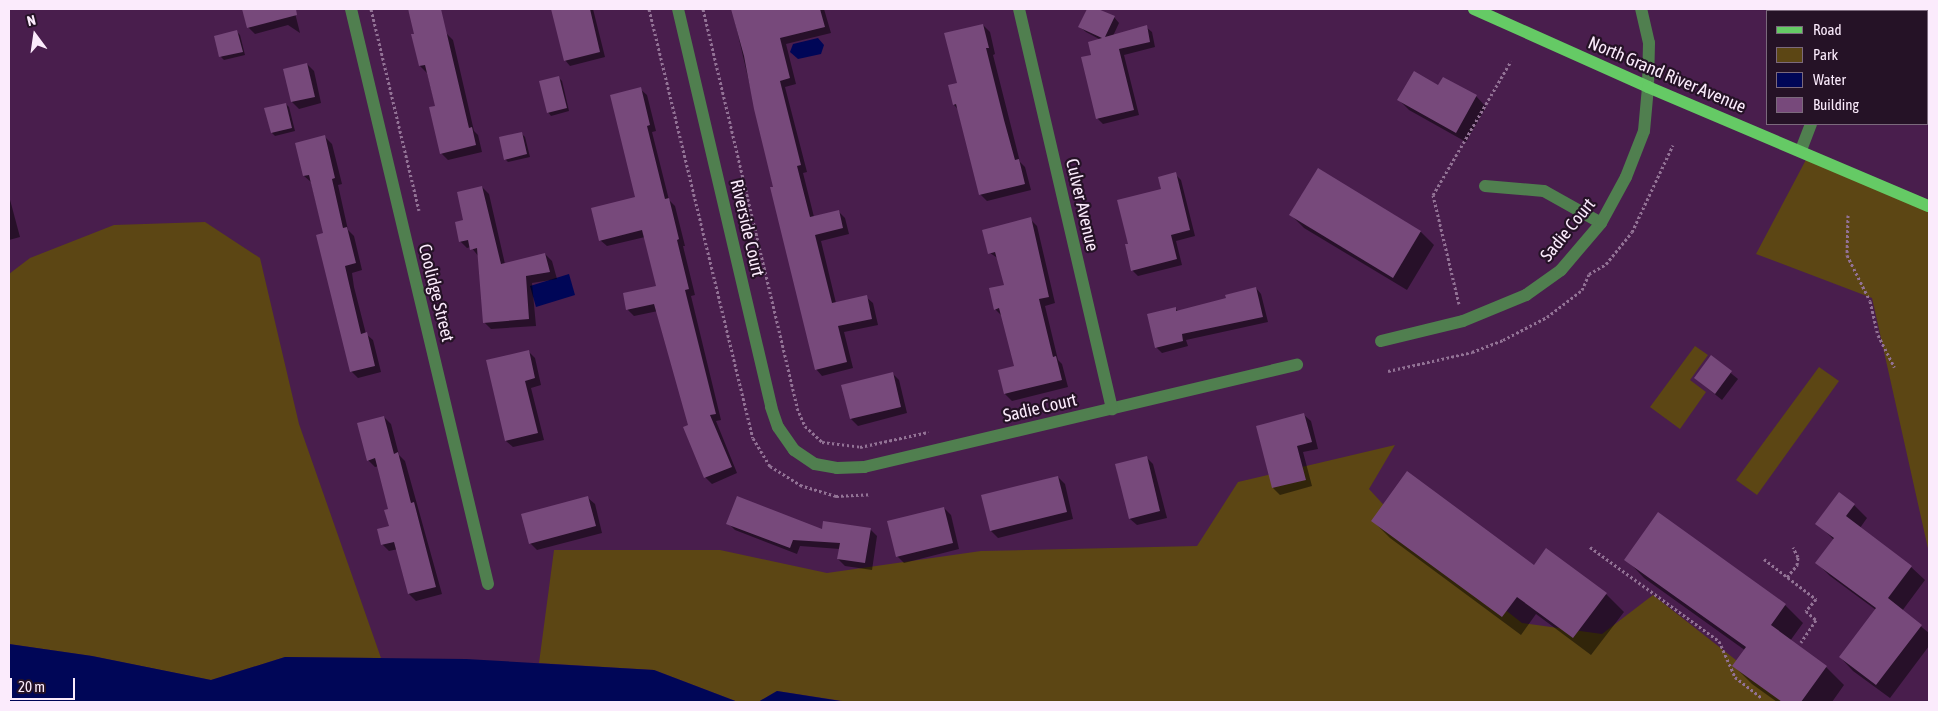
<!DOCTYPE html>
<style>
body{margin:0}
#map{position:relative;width:1938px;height:711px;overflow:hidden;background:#491e4d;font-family:"Asap Condensed",sans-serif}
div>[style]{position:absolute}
.green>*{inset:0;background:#5c4614}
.water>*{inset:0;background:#000657}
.shadow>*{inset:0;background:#0007}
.building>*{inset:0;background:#77497b}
.path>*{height:3px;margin-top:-1.5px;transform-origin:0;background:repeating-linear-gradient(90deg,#927295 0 2.5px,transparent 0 5px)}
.service>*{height:12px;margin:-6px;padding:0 6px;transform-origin:6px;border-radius:6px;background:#507f4f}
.minor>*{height:12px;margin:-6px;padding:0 6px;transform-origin:6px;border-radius:6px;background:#507f4f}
.primary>*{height:12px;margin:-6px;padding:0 6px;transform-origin:6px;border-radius:6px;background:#65ca65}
span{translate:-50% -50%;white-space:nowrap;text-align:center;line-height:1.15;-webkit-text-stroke:4.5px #251226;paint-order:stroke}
.street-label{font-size:18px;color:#fbebfc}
.frame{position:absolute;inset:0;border:10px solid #fbebfc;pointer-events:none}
.legend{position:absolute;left:1766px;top:10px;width:162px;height:115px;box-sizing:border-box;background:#251226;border:1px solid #7b697c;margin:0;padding:6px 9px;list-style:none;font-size:15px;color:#fbebfc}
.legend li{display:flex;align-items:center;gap:10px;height:25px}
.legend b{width:25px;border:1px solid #7b697c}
.north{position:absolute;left:10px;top:10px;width:50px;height:50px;-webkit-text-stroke:4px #251226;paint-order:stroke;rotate:346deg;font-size:14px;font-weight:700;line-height:20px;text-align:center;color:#fbebfc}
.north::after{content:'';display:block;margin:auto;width:18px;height:22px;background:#fbebfc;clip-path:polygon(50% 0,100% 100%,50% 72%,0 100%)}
.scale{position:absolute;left:10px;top:678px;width:65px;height:22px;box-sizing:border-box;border:2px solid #fbebfc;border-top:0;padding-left:6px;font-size:15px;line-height:18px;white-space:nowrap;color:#fbebfc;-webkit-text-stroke:4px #251226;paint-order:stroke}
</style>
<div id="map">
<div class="green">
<i style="clip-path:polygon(1809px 154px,1929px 206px,1929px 553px,1872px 298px,1756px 254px)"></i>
<i style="clip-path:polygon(205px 222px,260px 258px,299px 424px,381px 658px,285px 657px,211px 680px,92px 656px,9px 644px,9px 274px,30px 258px,114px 225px)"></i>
<i style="clip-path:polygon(1695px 346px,1708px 355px,1690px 380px,1706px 392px,1680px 429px,1650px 407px)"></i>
<i style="clip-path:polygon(1819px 367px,1839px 381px,1757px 495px,1736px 480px)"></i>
<i style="clip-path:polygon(1395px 445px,1369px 489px,1416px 540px,1522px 623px,1602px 634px,1653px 595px,1755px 675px,1785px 702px,849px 702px,777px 691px,758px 702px,738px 702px,654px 670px,539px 663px,554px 550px,720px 550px,827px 573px,981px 551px,1197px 546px,1238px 482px)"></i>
</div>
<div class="water">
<i style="clip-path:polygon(818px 38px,824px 45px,821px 54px,798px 59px,790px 52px,793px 44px)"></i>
<i style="clip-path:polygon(569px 274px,575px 295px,536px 307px,530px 286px)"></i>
<i style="clip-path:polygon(9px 644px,92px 656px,211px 680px,285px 657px,466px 659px,654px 670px,738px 702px,9px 702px)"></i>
<i style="clip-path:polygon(777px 691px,847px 702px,849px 702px,758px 702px)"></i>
</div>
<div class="shadow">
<i style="clip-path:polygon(244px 9px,294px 9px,300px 33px,288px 25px,255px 34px,248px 27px)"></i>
<i style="clip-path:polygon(408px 9px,437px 9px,443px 34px,446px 33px,453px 40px,474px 131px,478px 135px,482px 152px,448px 160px,441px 153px,436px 107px,427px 73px,420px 66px,416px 34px)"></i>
<i style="clip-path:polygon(552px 9px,593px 9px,605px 57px,570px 66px,565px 60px)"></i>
<i style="clip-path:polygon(732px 9px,824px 9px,831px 33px,786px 44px,796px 84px,785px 87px,807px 172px,803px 173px,814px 217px,838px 211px,845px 218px,849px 234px,821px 241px,836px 303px,866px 297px,873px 303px,878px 325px,844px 332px,853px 368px,822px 376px,816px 369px)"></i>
<i style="clip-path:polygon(1088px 9px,1095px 9px,1114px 17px,1119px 23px,1113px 36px,1146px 27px,1152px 32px,1155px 47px,1124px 55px,1139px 115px,1103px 124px,1098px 119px,1092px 55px,1101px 40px,1086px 32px,1080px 27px)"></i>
<i style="clip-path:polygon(983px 25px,990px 32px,995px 54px,993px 55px,1020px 162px,1025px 167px,1031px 190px,987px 201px,980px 194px,959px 110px,954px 105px,958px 84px)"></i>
<i style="clip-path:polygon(237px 32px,240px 35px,245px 55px,224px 60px,221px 57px)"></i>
<i style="clip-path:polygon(307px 64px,314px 71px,321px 103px,299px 109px,292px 102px)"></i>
<i style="clip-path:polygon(558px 77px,562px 81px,569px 111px,551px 116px,548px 112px)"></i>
<i style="clip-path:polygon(1439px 86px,1476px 96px,1486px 107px,1466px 142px,1409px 110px,1399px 100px)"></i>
<i style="clip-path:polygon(640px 89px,647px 95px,656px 131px,652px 132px,669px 200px,675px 206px,685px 246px,683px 246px,695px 295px,691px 296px,721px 420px,716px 421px,737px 473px,712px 484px,705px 477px,658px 311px,634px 316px,628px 310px,624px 294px,658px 287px,645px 237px,607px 246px,600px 240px,637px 198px)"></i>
<i style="clip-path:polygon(286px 104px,289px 107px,295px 131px,275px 136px,272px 133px)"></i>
<i style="clip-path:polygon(522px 134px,525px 137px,530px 157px,508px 162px,505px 159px)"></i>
<i style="clip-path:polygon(325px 137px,332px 144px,342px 184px,338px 185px,348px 230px,354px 236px,362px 270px,352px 273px,354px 287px,366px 334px,373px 340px,381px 372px,358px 378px,351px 371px,324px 234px,311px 182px,304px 176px)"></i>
<i style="clip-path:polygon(1318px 170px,1421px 232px,1434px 245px,1407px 290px,1304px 228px,1291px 215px)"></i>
<i style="clip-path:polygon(1175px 174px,1181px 180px,1195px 236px,1176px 241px,1182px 265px,1138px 276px,1132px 270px,1162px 190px)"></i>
<i style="clip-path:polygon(482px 187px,489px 194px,505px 264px,545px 254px,552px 261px,557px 279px,532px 283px,536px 326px,491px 329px,484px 322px,479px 257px,471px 247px,467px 248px,460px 241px,465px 221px)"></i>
<i style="clip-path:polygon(9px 196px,20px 237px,9px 240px)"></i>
<i style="clip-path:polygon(1030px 219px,1037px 226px,1055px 303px,1045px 306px,1058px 360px,1062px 364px,1068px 387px,1012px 401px,1005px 394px,1015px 367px,1002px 316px,995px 309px,1005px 286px,999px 259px,990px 253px)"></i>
<i style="clip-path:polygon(1256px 288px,1261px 294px,1268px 322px,1186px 340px,1188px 346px,1162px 353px,1156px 347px,1175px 308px,1178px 311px,1228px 299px)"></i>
<i style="clip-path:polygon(528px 351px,535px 358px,541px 385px,531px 388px,544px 440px,513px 447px,506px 441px)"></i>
<i style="clip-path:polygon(1711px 357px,1738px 379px,1722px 400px,1695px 378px)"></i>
<i style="clip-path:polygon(892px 373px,899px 380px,907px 413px,858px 426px,851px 419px)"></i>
<i style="clip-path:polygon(1304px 415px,1311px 421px,1318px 449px,1303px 452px,1312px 486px,1280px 495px,1273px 488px,1257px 427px)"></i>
<i style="clip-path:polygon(384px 417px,391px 424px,399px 455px,405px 461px,442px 594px,416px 601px,409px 594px,398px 549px,389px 551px,382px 544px,390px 527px,390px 510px,379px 466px,375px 467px,368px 460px)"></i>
<i style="clip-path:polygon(1146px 457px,1153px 464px,1167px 518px,1137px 525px,1130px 519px)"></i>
<i style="clip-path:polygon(1058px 477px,1065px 484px,1073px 519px,998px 538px,991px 531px)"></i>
<i style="clip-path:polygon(588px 498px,595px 504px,602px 533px,537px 550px,530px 543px)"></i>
<i style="clip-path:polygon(1854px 505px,1867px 518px,1860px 528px,1911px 567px,1925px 580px,1902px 611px,1929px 633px,1929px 646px,1890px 698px,1853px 671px,1840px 657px,1876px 610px,1830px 576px,1817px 563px,1834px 540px,1817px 523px)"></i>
<i style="clip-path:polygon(944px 508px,951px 515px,959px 549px,904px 563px,897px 556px)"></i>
<i style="clip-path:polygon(1659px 514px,1785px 605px,1803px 623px,1790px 641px,1826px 667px,1844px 685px,1832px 702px,1777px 702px,1752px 684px,1734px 666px,1746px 651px,1644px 578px,1626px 559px)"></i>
<i style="clip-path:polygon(1372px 520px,1534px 567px,1606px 594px,1624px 612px,1591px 655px,1536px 614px,1521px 635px,1390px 538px)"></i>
<i style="clip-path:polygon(728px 523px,823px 530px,870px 529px,877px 536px,872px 570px,845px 566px,838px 559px,840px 549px,800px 546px,797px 554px,735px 530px)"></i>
</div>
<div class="building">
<i style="clip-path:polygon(242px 9px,296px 9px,297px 15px,247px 28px)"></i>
<i style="clip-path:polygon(408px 9px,441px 9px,469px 128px,472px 127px,476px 145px,440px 154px,429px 107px,435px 106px,425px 65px,419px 66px,411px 34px,414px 34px)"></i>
<i style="clip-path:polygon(551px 9px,590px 9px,600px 52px,564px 61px)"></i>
<i style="clip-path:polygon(731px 9px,820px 9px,825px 27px,780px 38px,790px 78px,780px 81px,801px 165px,797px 166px,810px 217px,839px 210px,843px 228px,815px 235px,832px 303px,867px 295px,872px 319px,838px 326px,847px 362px,815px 370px,770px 187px,773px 187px,754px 109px,744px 56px)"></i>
<i style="clip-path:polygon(1087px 9px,1098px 9px,1115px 16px,1105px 37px,1147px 25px,1150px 42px,1119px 49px,1134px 110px,1096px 119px,1081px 57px,1091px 55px,1088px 42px,1102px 38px,1078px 27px)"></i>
<i style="clip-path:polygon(983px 24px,989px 48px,986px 48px,1004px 120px,1015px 160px,1019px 159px,1025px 184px,979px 195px,956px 104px,953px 105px,948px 85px,957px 83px,944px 33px)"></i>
<i style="clip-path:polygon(237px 30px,243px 52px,219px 57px,214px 36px)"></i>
<i style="clip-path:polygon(307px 63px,315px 97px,291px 102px,283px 69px)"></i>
<i style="clip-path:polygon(1414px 71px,1438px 85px,1443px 77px,1477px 95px,1456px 133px,1397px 100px)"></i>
<i style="clip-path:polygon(559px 76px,567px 108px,547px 113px,539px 81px)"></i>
<i style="clip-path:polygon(641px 87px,650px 125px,647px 126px,665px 199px,669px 198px,679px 239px,677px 240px,689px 289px,685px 290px,716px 414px,710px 415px,732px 467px,704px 478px,683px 427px,688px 425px,654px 304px,626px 310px,623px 293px,656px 286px,642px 230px,599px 241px,591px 208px,635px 197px,610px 95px)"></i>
<i style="clip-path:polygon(286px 103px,292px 128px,271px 133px,264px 108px)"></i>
<i style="clip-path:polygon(522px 132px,527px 154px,504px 160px,499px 137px)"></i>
<i style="clip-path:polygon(325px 135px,335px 178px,332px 179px,343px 228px,347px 227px,356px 263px,345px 266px,348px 279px,361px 334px,367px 332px,375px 366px,350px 372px,316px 235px,323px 233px,309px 175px,303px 176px,295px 143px)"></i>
<i style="clip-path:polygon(1318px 168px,1421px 231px,1393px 278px,1289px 215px)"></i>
<i style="clip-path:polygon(1176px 172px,1190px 230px,1171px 235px,1177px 259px,1131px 271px,1125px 244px,1128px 244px,1117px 200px,1161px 189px,1158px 177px)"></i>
<i style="clip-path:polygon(482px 186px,501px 264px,545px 253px,550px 272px,526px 276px,529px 319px,483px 323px,477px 248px,470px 250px,468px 240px,459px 242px,455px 222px,463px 220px,457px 192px)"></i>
<i style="clip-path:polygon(1031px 217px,1049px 297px,1039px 299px,1053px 357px,1056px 356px,1062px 380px,1004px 394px,998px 370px,1014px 366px,999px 308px,994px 310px,989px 288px,1004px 285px,995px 252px,988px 254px,982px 230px)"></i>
<i style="clip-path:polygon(1256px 287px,1263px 317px,1182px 334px,1183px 341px,1155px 348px,1147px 314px,1176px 307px,1176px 311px,1226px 298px,1225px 295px)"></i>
<i style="clip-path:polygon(529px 350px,535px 378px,525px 381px,538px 433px,505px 441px,486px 360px)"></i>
<i style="clip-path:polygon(1711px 355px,1732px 371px,1715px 394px,1694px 378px)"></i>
<i style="clip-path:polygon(893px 372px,901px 407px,850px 419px,841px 385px)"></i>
<i style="clip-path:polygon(1304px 413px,1312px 442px,1297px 446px,1306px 480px,1272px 488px,1256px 426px)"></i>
<i style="clip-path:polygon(384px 416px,394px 454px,398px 452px,411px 503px,414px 502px,436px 587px,408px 594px,394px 542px,381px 545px,377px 529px,389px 526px,384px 510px,388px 509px,375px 458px,367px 461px,357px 423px)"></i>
<i style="clip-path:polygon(1147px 456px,1160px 511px,1129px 519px,1115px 464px)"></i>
<i style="clip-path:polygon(1407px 471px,1534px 565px,1546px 548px,1607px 593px,1573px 638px,1517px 597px,1502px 617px,1371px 521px)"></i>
<i style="clip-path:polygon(1058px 476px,1067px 512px,990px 531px,981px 495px)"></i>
<i style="clip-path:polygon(1839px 492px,1855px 504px,1846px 516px,1912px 566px,1888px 598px,1922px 625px,1876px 685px,1839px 657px,1876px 608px,1815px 563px,1834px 538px,1815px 524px)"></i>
<i style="clip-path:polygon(588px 496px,596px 526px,529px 544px,521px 514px)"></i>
<i style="clip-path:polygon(737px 496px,822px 529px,823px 521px,871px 528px,865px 563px,837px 559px,840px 543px,793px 540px,790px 548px,726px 524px)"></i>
<i style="clip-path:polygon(944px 507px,953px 543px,896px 557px,887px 521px)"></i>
<i style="clip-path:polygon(1658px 512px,1786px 604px,1771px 625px,1827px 666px,1801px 702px,1782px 702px,1732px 666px,1746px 647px,1624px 560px)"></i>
</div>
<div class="path">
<i style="left:371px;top:9px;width:207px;rotate:76.6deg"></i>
<i style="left:649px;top:9px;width:441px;rotate:76.4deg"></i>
<i style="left:753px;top:438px;width:33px;rotate:59deg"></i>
<i style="left:770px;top:466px;width:36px;rotate:32deg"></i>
<i style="left:800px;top:485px;width:38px;rotate:17deg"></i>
<i style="left:836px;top:496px;width:34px;rotate:-3deg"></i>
<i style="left:703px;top:9px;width:410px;rotate:76.7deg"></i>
<i style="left:797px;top:408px;width:20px;rotate:66deg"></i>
<i style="left:805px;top:426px;width:23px;rotate:43deg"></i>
<i style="left:822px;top:442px;width:38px;rotate:7deg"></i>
<i style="left:860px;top:447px;width:70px;rotate:-12.4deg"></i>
<i style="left:1848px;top:215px;width:40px;rotate:91.4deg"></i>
<i style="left:1847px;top:255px;width:51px;rotate:63.4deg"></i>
<i style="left:1870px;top:301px;width:35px;rotate:77deg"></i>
<i style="left:1878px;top:335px;width:36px;rotate:63deg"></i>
<i style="left:1459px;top:304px;width:112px;rotate:-103.4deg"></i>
<i style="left:1433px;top:195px;width:155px;rotate:-59.8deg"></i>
<i style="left:1388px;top:371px;width:86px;rotate:-12.7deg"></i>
<i style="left:1472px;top:352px;width:33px;rotate:-21deg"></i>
<i style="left:1503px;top:340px;width:50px;rotate:-27.6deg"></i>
<i style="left:1547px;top:317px;width:44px;rotate:-37.6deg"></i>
<i style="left:1582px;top:290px;width:17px;rotate:-66deg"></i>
<i style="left:1589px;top:274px;width:20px;rotate:-30deg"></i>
<i style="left:1606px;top:264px;width:41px;rotate:-50.9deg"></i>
<i style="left:1632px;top:232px;width:96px;rotate:-64.8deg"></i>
<i style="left:1590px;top:547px;width:160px;rotate:36.1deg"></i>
<i style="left:1719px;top:641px;width:39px;rotate:66deg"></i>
<i style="left:1735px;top:677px;width:34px;rotate:38deg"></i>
<i style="left:1764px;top:559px;width:66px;rotate:37.6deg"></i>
<i style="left:1816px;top:599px;width:16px;rotate:130deg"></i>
<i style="left:1806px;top:611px;width:13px;rotate:42deg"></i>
<i style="left:1816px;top:620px;width:27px;rotate:124deg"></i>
<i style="left:1787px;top:577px;width:16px;rotate:-50deg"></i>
<i style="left:1797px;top:565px;width:8px;rotate:-83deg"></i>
<i style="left:1798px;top:557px;width:11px;rotate:-117deg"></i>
</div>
<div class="service">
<i style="left:1836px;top:9px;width:2px;rotate:63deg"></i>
<i style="left:1801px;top:150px;width:28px;rotate:-69deg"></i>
<i style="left:1485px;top:186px;width:59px;rotate:4.8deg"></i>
<i style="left:1544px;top:191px;width:65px;rotate:29.3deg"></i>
</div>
<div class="minor">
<i style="left:351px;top:9px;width:591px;rotate:76.6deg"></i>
<i style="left:678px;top:9px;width:409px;rotate:76.8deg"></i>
<i style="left:771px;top:407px;width:21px;rotate:71deg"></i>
<i style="left:778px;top:427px;width:28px;rotate:55deg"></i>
<i style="left:794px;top:450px;width:25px;rotate:34deg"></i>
<i style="left:815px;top:464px;width:22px;rotate:10deg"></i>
<i style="left:837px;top:468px;width:27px;rotate:-2deg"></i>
<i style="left:864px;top:467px;width:445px;rotate:-13.3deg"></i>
<i style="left:1019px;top:9px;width:411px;rotate:76.9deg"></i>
<i style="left:1381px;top:341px;width:84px;rotate:-13.7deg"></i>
<i style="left:1463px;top:321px;width:68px;rotate:-22.4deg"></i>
<i style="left:1526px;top:295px;width:43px;rotate:-35.5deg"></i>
<i style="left:1561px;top:270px;width:62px;rotate:-49.6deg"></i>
<i style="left:1601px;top:223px;width:52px;rotate:-61.5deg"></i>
<i style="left:1626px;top:177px;width:49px;rotate:-68.6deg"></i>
<i style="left:1644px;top:131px;width:44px;rotate:-84.8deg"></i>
<i style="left:1648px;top:87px;width:44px;rotate:-88.7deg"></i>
<i style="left:1649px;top:43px;width:35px;rotate:-103deg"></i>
</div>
<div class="primary">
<i style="left:1474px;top:9px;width:191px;rotate:24.1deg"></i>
<i style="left:1648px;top:87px;width:305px;rotate:23deg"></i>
</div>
<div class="street-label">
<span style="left:1667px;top:75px;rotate:23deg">North Grand River Avenue</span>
<span style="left:1082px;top:205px;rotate:77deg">Culver Avenue</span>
<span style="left:747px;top:228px;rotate:77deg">Riverside Court</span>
<span style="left:1568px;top:230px;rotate:-51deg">Sadie Court</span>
<span style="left:436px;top:293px;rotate:76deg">Coolidge Street</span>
<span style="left:1040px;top:408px;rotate:-13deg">Sadie Court</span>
</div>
<div class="frame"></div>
<ul class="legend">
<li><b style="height:6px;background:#65ca65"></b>Road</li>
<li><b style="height:14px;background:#5c4614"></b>Park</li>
<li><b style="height:14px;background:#000657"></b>Water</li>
<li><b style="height:14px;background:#77497b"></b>Building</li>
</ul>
<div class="north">N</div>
<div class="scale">20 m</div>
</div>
